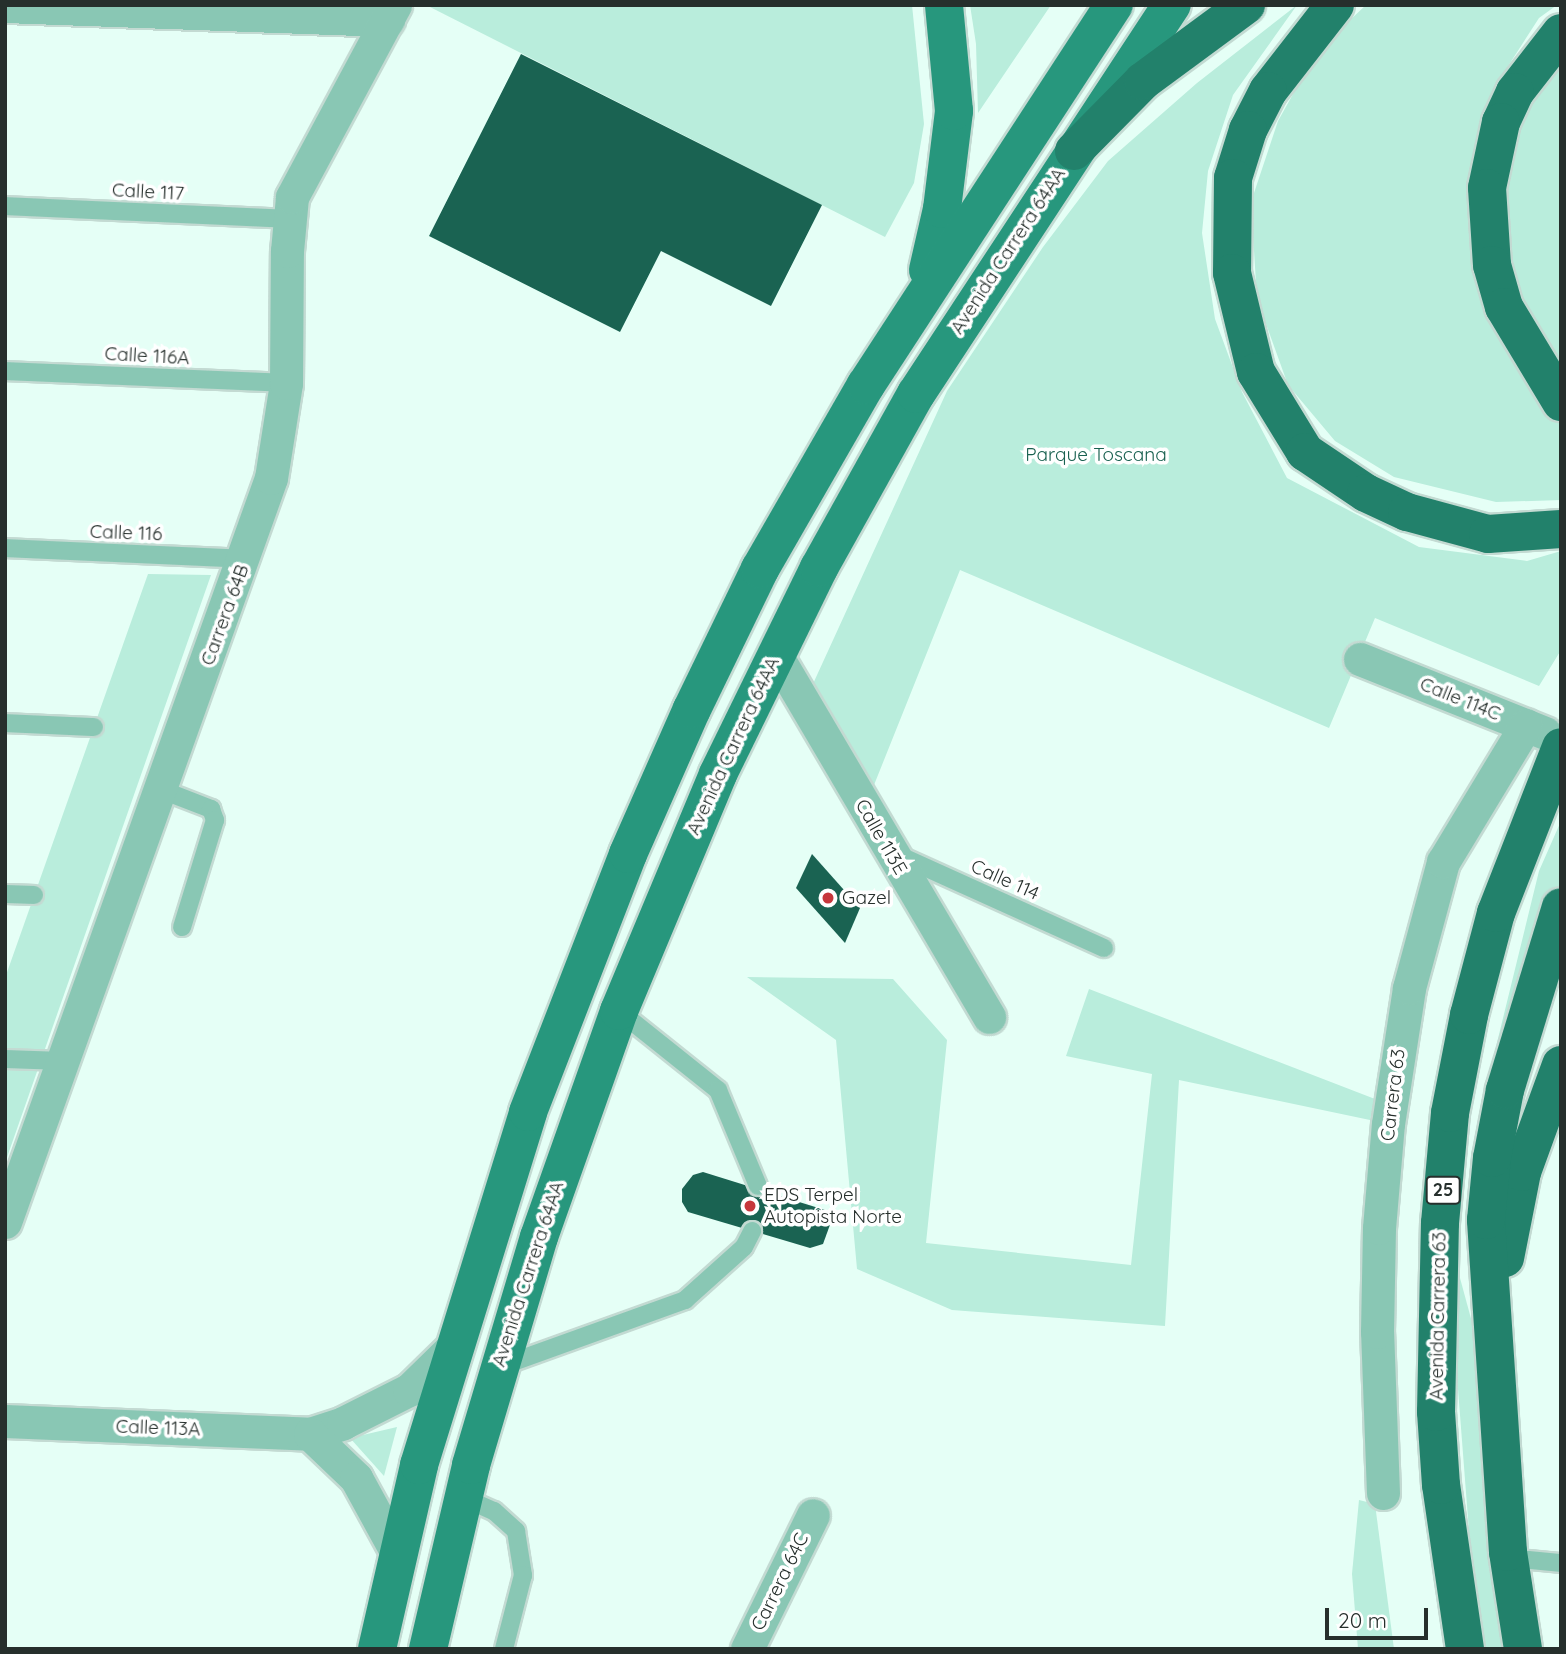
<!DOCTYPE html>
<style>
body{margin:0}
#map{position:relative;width:1566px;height:1654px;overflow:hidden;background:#e5fff6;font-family:Quicksand,sans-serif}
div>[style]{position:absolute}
.green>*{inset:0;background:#b9eddc}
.building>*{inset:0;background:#1a6352}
.roads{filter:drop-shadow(2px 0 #c3dad2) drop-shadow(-2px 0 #c3dad2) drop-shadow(0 2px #c3dad2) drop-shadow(0 -2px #c3dad2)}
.lane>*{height:18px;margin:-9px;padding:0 9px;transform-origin:9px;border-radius:9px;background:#89c7b4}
.street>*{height:33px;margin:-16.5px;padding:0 16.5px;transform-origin:16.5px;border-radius:16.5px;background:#89c7b4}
.primary>*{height:38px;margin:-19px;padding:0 19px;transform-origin:19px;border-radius:19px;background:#27977d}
.highway>*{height:38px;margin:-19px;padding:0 19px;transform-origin:19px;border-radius:19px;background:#22816b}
.dots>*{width:19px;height:19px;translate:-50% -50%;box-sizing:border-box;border:4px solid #fff;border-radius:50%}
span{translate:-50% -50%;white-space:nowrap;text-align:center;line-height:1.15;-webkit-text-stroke:7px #fff;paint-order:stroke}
.shield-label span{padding:2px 5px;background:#fff;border:2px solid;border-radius:5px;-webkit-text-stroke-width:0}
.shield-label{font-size:18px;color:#262f2c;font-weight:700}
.street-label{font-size:19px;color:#262f2c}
.park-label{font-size:19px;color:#196150}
.poi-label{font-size:19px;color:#262f2c}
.left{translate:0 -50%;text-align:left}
.frame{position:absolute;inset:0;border:7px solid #262f2c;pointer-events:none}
.scale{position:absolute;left:1325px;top:1608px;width:103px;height:32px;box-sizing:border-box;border:4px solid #262f2c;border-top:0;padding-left:9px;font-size:21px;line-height:24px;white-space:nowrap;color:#262f2c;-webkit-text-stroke:5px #fff;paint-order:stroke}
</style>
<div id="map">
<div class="green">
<i style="clip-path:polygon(426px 5px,912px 5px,924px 124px,914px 183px,885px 237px)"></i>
<i style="clip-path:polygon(970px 5px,1051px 5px,978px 113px,976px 44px)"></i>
<i style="clip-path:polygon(1297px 5px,1233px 95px,1208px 171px,1202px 233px,1215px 319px,1242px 392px,1287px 478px,1419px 547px,1527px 561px,1561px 551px,1561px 650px,1539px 686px,1375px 618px,1329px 728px,960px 570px,870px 795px,812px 686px,947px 391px,1043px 247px,1108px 161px,1197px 83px)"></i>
<i style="clip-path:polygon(1366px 5px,1557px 5px,1539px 18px,1501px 77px,1478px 148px,1499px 207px,1510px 135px,1561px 55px,1561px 500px,1496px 502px,1394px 477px,1335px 441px,1288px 385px,1257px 299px,1251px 202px,1278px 121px,1317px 51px)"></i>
<i style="clip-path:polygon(148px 574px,211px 575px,5px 1163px,5px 978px)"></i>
<i style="clip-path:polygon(1561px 821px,1561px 930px,1538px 928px,1493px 1059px,1539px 871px)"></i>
<i style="clip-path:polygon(747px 977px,893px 979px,947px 1040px,926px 1243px,1131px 1265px,1152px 1074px,1066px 1056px,1089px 989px,1375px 1099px,1370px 1120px,1179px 1080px,1165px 1326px,952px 1310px,857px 1269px,836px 1040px)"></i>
<i style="clip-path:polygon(1457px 1267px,1482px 1359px,1504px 1649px,1482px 1649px,1474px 1596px,1457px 1376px)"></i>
<i style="clip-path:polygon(397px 1427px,384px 1476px,350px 1438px)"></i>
<i style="clip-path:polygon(1359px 1500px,1375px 1504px,1394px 1649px,1358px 1649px,1352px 1574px)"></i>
</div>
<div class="building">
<i style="clip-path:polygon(521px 54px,822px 205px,771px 306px,661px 251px,620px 332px,429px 236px)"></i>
<i style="clip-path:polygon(812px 854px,860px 908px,845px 943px,796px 888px)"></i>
<i style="clip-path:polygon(703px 1172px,825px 1210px,831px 1222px,823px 1244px,810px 1248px,688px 1212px,682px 1202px,682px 1189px,693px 1175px)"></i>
</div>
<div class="roads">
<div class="lane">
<i style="left:5px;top:206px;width:283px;rotate:2.6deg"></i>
<i style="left:5px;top:371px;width:281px;rotate:2.4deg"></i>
<i style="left:5px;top:548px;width:240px;rotate:2.6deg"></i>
<i style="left:5px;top:723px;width:89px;rotate:2.6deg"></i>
<i style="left:162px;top:790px;width:53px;rotate:21.2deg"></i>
<i style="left:211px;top:809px;width:12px;rotate:70deg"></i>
<i style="left:215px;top:820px;width:112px;rotate:107.1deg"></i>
<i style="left:898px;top:855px;width:226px;rotate:24.3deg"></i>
<i style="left:5px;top:894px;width:29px;rotate:2deg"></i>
<i style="left:619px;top:1011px;width:127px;rotate:38.6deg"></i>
<i style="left:718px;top:1090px;width:104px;rotate:67.4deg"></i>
<i style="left:5px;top:1059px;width:58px;rotate:2deg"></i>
<i style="left:502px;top:1366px;width:195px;rotate:-19.8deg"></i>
<i style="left:685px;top:1300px;width:79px;rotate:-41.9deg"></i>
<i style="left:744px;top:1247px;width:18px;rotate:-63deg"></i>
<i style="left:462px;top:1497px;width:35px;rotate:24deg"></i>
<i style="left:494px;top:1511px;width:30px;rotate:42deg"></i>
<i style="left:516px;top:1531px;width:45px;rotate:81deg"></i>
<i style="left:523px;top:1575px;width:76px;rotate:104.4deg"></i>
<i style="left:1509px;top:1558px;width:52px;rotate:5.5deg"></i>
</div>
<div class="street">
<i style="left:5px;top:6px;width:383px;rotate:2.1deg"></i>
<i style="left:776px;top:655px;width:420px;rotate:59.5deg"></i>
<i style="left:1360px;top:659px;width:199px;rotate:21.8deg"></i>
<i style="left:5px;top:1222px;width:790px;rotate:-70.33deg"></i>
<i style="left:271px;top:478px;width:96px;rotate:-81deg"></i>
<i style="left:286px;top:383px;width:132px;rotate:-89.6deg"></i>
<i style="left:287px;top:251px;width:54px;rotate:-84.7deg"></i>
<i style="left:292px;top:197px;width:218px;rotate:-61.8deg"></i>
<i style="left:5px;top:1421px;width:305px;rotate:2.4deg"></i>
<i style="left:310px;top:1434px;width:35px;rotate:-18deg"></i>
<i style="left:343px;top:1423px;width:74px;rotate:-26.6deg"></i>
<i style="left:409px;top:1390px;width:63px;rotate:-44.4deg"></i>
<i style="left:310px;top:1434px;width:64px;rotate:43.7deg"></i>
<i style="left:356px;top:1478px;width:85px;rotate:61.3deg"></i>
<i style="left:1383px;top:1493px;width:161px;rotate:-92.1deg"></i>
<i style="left:1377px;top:1332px;width:104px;rotate:-88.9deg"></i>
<i style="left:1379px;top:1228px;width:104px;rotate:-85.1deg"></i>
<i style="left:1388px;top:1124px;width:138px;rotate:-81.2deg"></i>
<i style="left:1409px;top:988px;width:131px;rotate:-74.9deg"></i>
<i style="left:1443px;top:862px;width:160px;rotate:-58.8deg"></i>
<i style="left:747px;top:1649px;width:149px;rotate:-63.8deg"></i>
</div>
<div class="primary">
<i style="left:928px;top:270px;width:63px;rotate:-77.1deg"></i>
<i style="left:942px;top:209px;width:99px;rotate:-83deg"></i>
<i style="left:954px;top:111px;width:106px;rotate:-95.4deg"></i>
<i style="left:377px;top:1649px;width:189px;rotate:-77.1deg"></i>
<i style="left:419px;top:1465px;width:369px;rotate:-72.8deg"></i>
<i style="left:528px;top:1112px;width:277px;rotate:-68.8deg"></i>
<i style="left:628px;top:854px;width:158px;rotate:-66.2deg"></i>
<i style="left:692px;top:709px;width:156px;rotate:-64.1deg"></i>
<i style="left:760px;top:569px;width:212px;rotate:-60.1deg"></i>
<i style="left:866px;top:385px;width:454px;rotate:-56.9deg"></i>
<i style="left:428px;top:1649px;width:189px;rotate:-76.8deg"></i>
<i style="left:471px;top:1465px;width:238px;rotate:-73.4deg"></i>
<i style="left:539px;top:1237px;width:240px;rotate:-70.5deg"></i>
<i style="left:619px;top:1011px;width:257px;rotate:-67.3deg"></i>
<i style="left:718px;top:774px;width:229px;rotate:-63.9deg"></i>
<i style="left:819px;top:568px;width:199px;rotate:-60.9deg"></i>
<i style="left:916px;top:394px;width:466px;rotate:-56.7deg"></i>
</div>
<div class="highway">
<i style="left:1335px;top:5px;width:109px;rotate:127.9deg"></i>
<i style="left:1268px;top:91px;width:44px;rotate:117.1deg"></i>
<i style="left:1248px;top:130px;width:50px;rotate:107.4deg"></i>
<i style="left:1233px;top:178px;width:95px;rotate:90.6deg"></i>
<i style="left:1232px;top:273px;width:102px;rotate:76.4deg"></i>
<i style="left:1256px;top:372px;width:94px;rotate:58.5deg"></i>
<i style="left:1305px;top:452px;width:73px;rotate:33.9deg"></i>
<i style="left:1366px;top:493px;width:45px;rotate:24.9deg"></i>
<i style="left:1407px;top:512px;width:84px;rotate:15.2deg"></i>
<i style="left:1488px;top:534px;width:73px;rotate:-3.9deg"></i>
<i style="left:1561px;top:33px;width:75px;rotate:127.9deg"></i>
<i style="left:1515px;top:92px;width:33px;rotate:115deg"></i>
<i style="left:1501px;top:122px;width:67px;rotate:102deg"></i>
<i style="left:1487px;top:188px;width:77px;rotate:86.3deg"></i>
<i style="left:1492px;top:265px;width:44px;rotate:74.1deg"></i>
<i style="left:1504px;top:307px;width:111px;rotate:59deg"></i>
<i style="left:1074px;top:151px;width:98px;rotate:-45.4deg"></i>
<i style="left:1143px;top:81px;width:128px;rotate:-36.4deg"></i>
<i style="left:1505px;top:1258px;width:88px;rotate:-78.8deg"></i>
<i style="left:1522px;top:1172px;width:114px;rotate:-70deg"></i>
<i style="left:1465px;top:1649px;width:166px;rotate:-98.3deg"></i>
<i style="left:1441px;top:1485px;width:73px;rotate:-93.9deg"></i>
<i style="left:1436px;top:1412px;width:189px;rotate:-88.8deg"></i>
<i style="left:1440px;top:1223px;width:110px;rotate:-84.8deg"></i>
<i style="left:1450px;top:1113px;width:100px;rotate:-79deg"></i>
<i style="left:1469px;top:1015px;width:106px;rotate:-75.2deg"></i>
<i style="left:1496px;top:913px;width:178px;rotate:-68.6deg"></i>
<i style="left:1523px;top:1649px;width:98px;rotate:-98.8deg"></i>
<i style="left:1508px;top:1552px;width:333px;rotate:-93.8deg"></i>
<i style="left:1486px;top:1220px;width:62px;rotate:-84.5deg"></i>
<i style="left:1492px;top:1158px;width:69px;rotate:-79.2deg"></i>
<i style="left:1505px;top:1090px;width:191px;rotate:-73deg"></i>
</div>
</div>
<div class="dots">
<i style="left:828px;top:898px;background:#c6373c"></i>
<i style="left:750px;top:1206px;background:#c6373c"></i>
</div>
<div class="shield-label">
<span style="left:1443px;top:1190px">25</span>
</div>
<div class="street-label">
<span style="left:148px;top:192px;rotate:3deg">Calle 117</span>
<span style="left:1008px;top:251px;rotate:-57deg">Avenida Carrera 64AA</span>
<span style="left:147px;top:356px;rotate:3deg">Calle 116A</span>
<span style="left:126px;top:533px;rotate:2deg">Calle 116</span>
<span style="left:225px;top:615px;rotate:-70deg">Carrera 64B</span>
<span style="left:1460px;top:699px;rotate:22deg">Calle 114C</span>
<span style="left:733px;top:746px;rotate:-65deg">Avenida Carrera 64AA</span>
<span style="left:881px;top:837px;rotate:60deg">Calle 113E</span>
<span style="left:1005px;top:880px;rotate:24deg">Calle 114</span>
<span style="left:1393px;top:1095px;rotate:-83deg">Carrera 63</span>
<span style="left:528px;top:1274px;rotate:-72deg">Avenida Carrera 64AA</span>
<span style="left:1438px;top:1316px;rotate:-89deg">Avenida Carrera 63</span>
<span style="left:158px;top:1428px;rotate:2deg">Calle 113A</span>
<span style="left:780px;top:1582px;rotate:-64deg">Carrera 64C</span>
</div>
<div class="park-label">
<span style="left:1096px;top:455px">Parque Toscana</span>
</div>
<div class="poi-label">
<span class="left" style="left:842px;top:898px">Gazel</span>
<span class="left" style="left:764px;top:1206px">EDS Terpel<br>Autopista Norte</span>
</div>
<div class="frame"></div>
<div class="scale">20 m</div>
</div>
